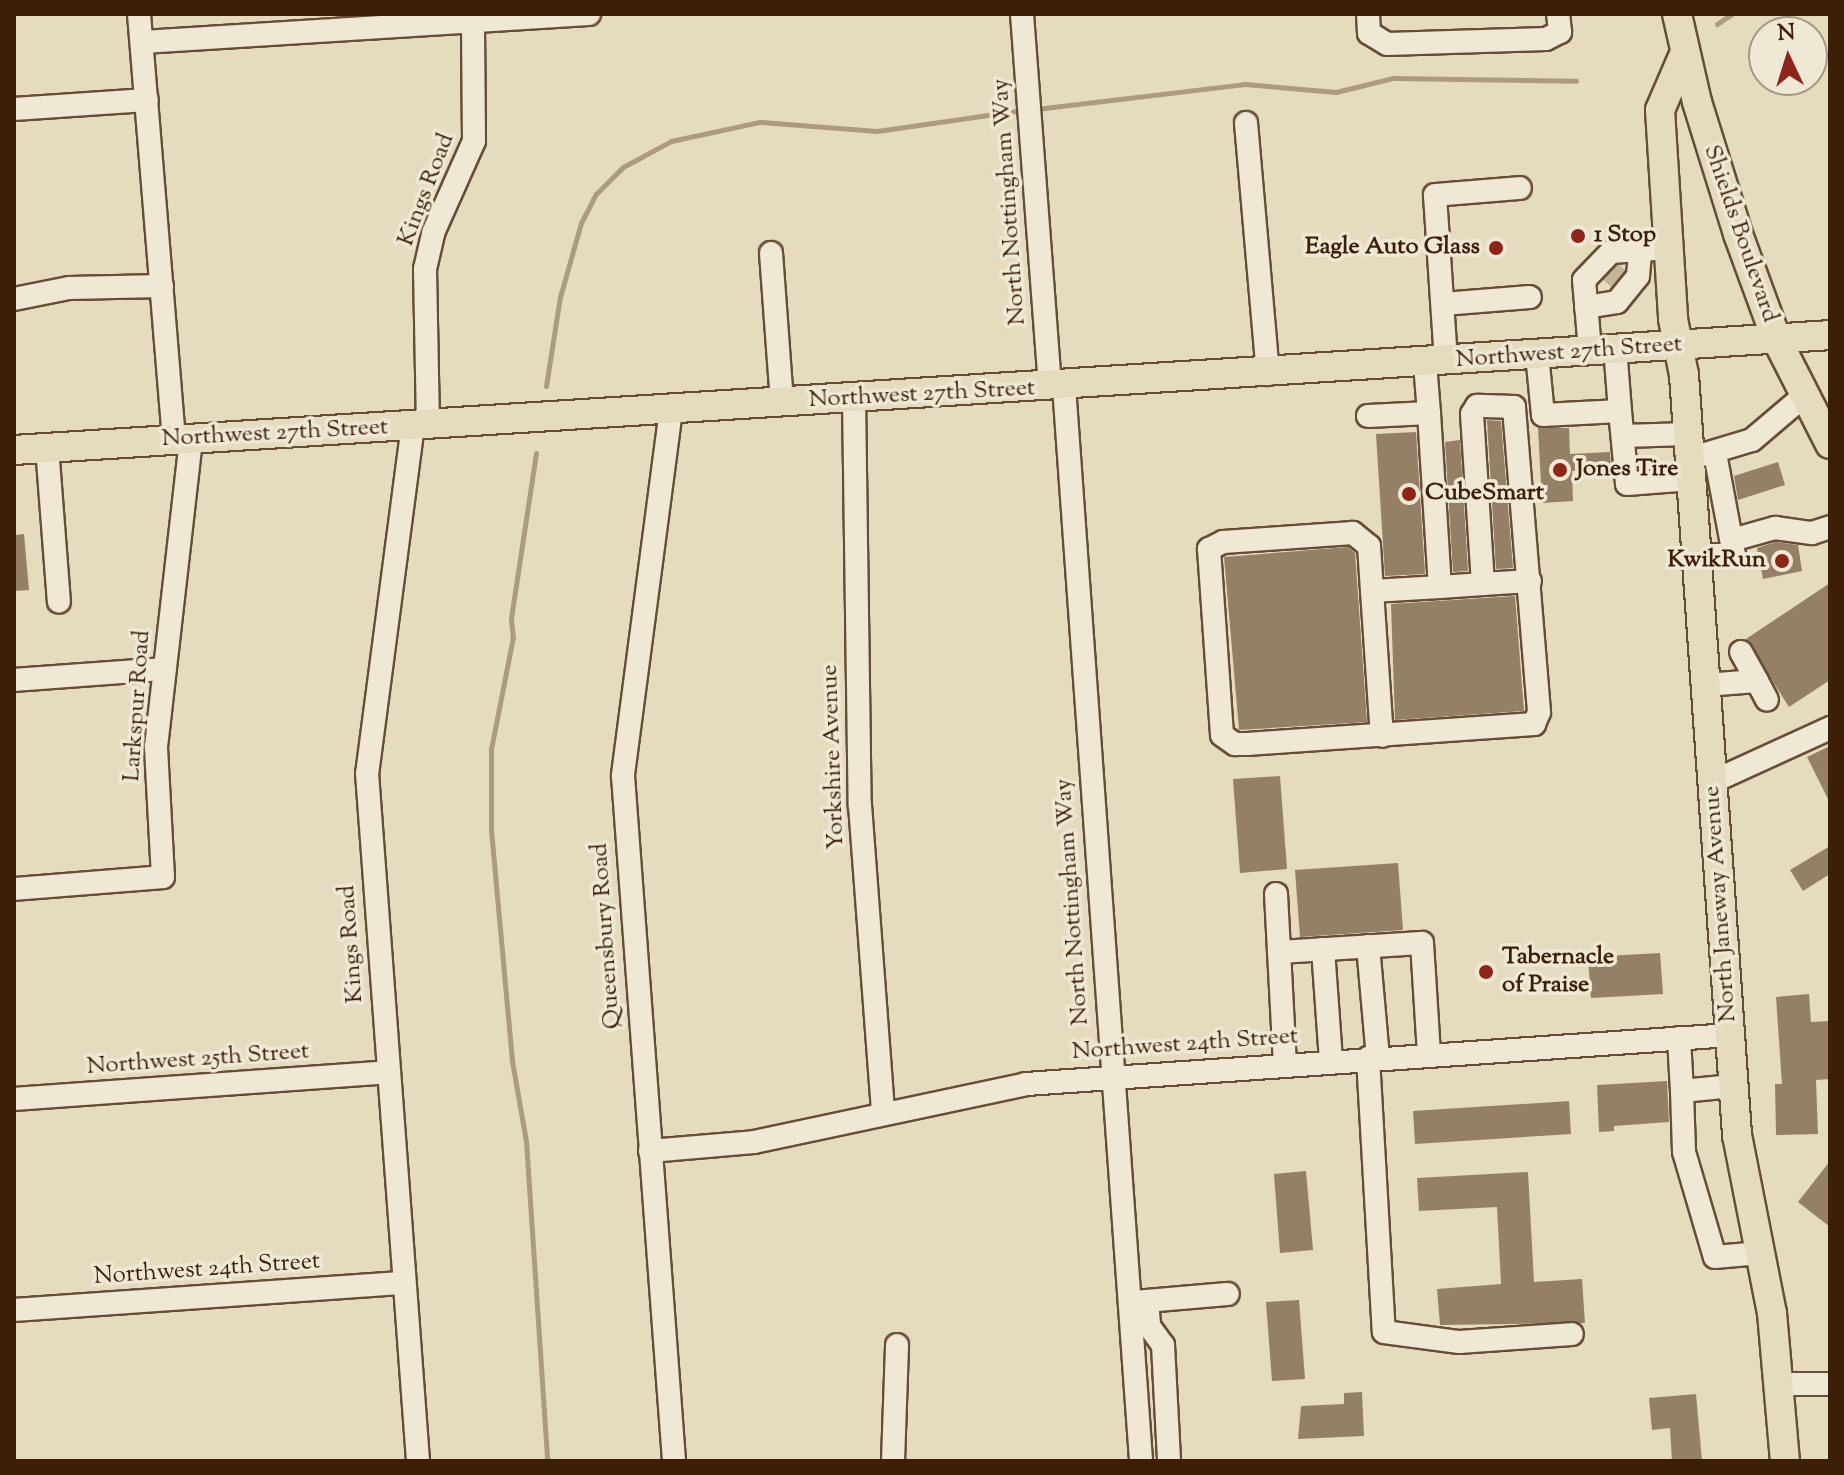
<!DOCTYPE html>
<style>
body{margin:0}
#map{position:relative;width:1844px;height:1475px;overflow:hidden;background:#e5dbbf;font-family:"Sorts Mill Goudy",serif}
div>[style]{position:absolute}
.stream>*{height:5px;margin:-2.5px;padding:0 2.5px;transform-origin:2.5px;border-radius:2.5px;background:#ac9b80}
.building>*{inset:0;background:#948067}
.minor-tunnel>*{height:22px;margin-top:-11px;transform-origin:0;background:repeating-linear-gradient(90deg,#c3b59a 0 22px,transparent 0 33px)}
.roads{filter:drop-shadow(2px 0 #674d35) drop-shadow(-2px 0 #674d35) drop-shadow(0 2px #674d35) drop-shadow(0 -2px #674d35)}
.minor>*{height:22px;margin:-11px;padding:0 11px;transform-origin:11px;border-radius:11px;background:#eee8d5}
.major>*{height:28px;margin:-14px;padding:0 14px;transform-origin:14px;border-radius:14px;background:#e5dbbf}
.dots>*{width:22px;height:22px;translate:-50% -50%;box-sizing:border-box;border:4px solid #eee8d5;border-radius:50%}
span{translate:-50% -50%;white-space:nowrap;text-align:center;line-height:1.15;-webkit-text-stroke:7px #eee8d5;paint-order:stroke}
.street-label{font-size:24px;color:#3d1e07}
.poi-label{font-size:24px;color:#3d1e07;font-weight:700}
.left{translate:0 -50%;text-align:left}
.right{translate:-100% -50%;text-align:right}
.frame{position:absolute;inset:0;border:16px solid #3d1e07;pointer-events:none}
.north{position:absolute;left:1748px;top:16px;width:80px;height:80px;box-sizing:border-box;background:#eee8d5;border:2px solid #a79783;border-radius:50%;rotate:356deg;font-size:22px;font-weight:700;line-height:32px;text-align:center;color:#3d1e07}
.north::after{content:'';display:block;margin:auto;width:28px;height:36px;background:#8f2418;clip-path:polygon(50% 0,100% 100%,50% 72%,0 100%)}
</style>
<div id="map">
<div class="stream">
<i style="left:1717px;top:24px;width:18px;rotate:-34deg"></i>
<i style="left:1036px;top:109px;width:210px;rotate:-6.8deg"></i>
<i style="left:1245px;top:84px;width:91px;rotate:5deg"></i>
<i style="left:1336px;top:92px;width:59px;rotate:-13.8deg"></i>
<i style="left:1393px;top:78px;width:183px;rotate:0.9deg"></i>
<i style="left:546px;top:386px;width:90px;rotate:-81.1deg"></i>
<i style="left:560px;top:297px;width:77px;rotate:-74.2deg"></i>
<i style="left:581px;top:223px;width:33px;rotate:-63deg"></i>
<i style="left:596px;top:194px;width:38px;rotate:-45deg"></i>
<i style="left:623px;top:167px;width:55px;rotate:-28.4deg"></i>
<i style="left:671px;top:141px;width:91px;rotate:-12.1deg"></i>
<i style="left:760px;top:122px;width:117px;rotate:4.4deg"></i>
<i style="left:877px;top:131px;width:147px;rotate:-8.2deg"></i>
<i style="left:536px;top:453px;width:168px;rotate:98.6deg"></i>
<i style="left:511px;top:619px;width:18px;rotate:84deg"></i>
<i style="left:513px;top:637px;width:114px;rotate:101.1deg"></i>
<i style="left:491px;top:749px;width:81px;rotate:90deg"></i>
<i style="left:491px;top:830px;width:232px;rotate:84.8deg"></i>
<i style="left:512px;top:1061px;width:81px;rotate:80.1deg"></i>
<i style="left:526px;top:1141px;width:321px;rotate:86.2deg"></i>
</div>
<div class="building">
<i style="clip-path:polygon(1487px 420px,1501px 421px,1513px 568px,1496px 569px)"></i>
<i style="clip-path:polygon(1538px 428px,1569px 428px,1570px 454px,1610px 452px,1611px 469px,1572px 471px,1573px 501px,1542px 503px)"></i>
<i style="clip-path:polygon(1416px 432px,1425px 574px,1385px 576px,1376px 434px)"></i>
<i style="clip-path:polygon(1460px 440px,1468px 571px,1453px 572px,1445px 442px)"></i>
<i style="clip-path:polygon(1778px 462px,1785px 485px,1738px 500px,1734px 476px)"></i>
<i style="clip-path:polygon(24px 534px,29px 590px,14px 591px,14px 535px)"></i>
<i style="clip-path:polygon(1776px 542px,1798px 545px,1802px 571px,1763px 579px,1757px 548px)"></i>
<i style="clip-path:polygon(1348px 547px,1355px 553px,1367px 722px,1239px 730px,1224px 557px)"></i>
<i style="clip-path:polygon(1830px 583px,1830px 680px,1789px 707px,1746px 639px)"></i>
<i style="clip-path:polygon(1515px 596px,1524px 711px,1395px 720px,1391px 604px)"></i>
<i style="clip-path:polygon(1830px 746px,1830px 803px,1807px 757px)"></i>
<i style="clip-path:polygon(1280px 776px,1287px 869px,1240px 873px,1233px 779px)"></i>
<i style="clip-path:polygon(1830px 846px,1830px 874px,1803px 891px,1790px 870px)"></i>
<i style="clip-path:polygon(1398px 863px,1403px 930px,1300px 937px,1295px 870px)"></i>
<i style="clip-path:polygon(1660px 953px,1663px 994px,1591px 998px,1588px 957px)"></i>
<i style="clip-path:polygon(1809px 994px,1811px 1022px,1829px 1021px,1830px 1041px,1830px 1079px,1816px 1080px,1818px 1134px,1776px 1135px,1775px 1084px,1782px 1084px,1776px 997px)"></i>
<i style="clip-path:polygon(1667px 1081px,1669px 1122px,1614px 1126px,1614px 1131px,1599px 1132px,1597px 1085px)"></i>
<i style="clip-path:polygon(1569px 1101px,1571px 1134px,1415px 1144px,1413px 1111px)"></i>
<i style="clip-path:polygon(1830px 1161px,1830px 1227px,1798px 1202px)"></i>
<i style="clip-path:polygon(1306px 1171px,1313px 1250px,1280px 1253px,1274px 1174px)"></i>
<i style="clip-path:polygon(1528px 1172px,1534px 1282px,1582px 1279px,1585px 1323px,1440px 1325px,1437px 1289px,1501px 1284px,1497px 1207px,1419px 1211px,1417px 1178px)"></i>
<i style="clip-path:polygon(1299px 1300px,1305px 1379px,1272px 1381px,1266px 1302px)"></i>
<i style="clip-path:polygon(1362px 1392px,1364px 1436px,1298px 1439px,1301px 1406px,1344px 1404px,1344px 1393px)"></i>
<i style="clip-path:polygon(1696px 1394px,1702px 1461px,1672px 1461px,1670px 1428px,1652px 1430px,1649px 1398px)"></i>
</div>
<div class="minor-tunnel">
<i style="left:1606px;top:268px;width:18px;rotate:41deg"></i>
</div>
<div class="roads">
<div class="minor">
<i style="left:139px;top:14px;width:427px;rotate:85.3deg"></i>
<i style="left:1022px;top:14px;width:374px;rotate:85.7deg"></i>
<i style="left:1368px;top:14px;width:19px;rotate:87deg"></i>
<i style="left:1369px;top:33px;width:21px;rotate:31deg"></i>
<i style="left:1387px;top:44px;width:159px;rotate:-1.8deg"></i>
<i style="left:1546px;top:39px;width:16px;rotate:-27deg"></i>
<i style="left:1560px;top:32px;width:18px;rotate:-96deg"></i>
<i style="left:142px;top:42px;width:448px;rotate:-3.6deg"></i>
<i style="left:14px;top:109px;width:133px;rotate:-3.9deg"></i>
<i style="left:1246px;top:123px;width:252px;rotate:85deg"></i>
<i style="left:771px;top:253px;width:150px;rotate:85.8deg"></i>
<i style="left:14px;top:299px;width:56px;rotate:-11.3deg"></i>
<i style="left:69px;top:288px;width:93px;rotate:-1.2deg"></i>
<i style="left:1443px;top:304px;width:87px;rotate:-4.6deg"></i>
<i style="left:1586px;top:307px;width:31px;rotate:-9deg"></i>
<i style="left:1617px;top:302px;width:33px;rotate:-51deg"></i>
<i style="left:1638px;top:276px;width:25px;rotate:-85deg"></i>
<i style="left:1590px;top:350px;width:70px;rotate:-94.9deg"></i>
<i style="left:1584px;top:280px;width:39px;rotate:-46deg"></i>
<i style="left:1611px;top:252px;width:58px;rotate:-3.9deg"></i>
<i style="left:1537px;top:354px;width:61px;rotate:84.4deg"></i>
<i style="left:1543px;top:415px;width:77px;rotate:-3deg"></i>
<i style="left:1620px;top:411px;width:63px;rotate:-94.5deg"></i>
<i style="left:1446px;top:361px;width:166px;rotate:-93.8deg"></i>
<i style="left:1435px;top:195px;width:85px;rotate:-4.7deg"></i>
<i style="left:1064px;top:386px;width:1078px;rotate:85.9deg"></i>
<i style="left:854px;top:398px;width:407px;rotate:89.2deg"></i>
<i style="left:860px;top:805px;width:309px;rotate:85.7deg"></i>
<i style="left:671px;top:410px;width:369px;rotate:97.5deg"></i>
<i style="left:623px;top:776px;width:687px;rotate:85.74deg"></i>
<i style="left:1620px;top:411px;width:73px;rotate:84.5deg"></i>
<i style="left:1627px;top:484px;width:64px;rotate:-4.5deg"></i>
<i style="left:1429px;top:413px;width:174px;rotate:86.4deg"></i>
<i style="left:1440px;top:587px;width:68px;rotate:176.6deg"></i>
<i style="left:1372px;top:591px;width:45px;rotate:-93.8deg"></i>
<i style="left:1369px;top:546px;width:21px;rotate:-141deg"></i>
<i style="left:1353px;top:533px;width:130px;rotate:176deg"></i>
<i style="left:1223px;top:542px;width:16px;rotate:153deg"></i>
<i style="left:1209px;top:549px;width:186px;rotate:86deg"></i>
<i style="left:1222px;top:735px;width:16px;rotate:35deg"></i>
<i style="left:1235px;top:744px;width:12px"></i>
<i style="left:1247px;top:744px;width:288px;rotate:-4deg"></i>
<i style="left:1534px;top:724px;width:13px;rotate:-67deg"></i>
<i style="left:1539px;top:712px;width:306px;rotate:-94.7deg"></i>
<i style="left:1514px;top:407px;width:37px;rotate:-178deg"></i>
<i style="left:1477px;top:406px;width:9px;rotate:122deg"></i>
<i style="left:1472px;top:414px;width:170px;rotate:86.3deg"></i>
<i style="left:1483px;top:584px;width:43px;rotate:176deg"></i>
<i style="left:1368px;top:416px;width:61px;rotate:-2.8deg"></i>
<i style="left:1429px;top:413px;width:50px;rotate:-94.6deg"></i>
<i style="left:413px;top:425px;width:351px;rotate:97.5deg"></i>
<i style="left:367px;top:773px;width:690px;rotate:85.76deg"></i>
<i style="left:428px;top:425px;width:156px;rotate:-91.1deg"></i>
<i style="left:425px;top:269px;width:37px;rotate:-77deg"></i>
<i style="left:433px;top:233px;width:101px;rotate:-66deg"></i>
<i style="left:474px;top:141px;width:119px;rotate:-90.5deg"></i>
<i style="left:1623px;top:436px;width:65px;rotate:-1.8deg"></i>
<i style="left:47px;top:447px;width:155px;rotate:85.6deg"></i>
<i style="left:1702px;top:455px;width:52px;rotate:-16.7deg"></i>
<i style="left:1752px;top:440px;width:70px;rotate:-40.3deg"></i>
<i style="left:1732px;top:540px;width:45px;rotate:-15.6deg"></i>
<i style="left:1775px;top:528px;width:37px;rotate:8deg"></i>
<i style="left:1812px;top:533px;width:19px;rotate:-18deg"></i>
<i style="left:1696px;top:555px;width:38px"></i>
<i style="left:1734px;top:555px;width:104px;rotate:-100.6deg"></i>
<i style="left:1483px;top:584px;width:47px;rotate:-3.7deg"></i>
<i style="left:1372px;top:591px;width:145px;rotate:86.1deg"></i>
<i style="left:1741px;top:652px;width:33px;rotate:61deg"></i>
<i style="left:14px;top:680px;width:151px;rotate:-4.2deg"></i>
<i style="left:1705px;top:685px;width:52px;rotate:-4.4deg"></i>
<i style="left:1757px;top:681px;width:21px;rotate:62deg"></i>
<i style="left:1712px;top:782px;width:130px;rotate:-24.6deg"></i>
<i style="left:14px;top:889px;width:149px;rotate:-4.6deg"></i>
<i style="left:163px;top:877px;width:130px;rotate:-93.1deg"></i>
<i style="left:156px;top:747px;width:310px;rotate:-83.5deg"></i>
<i style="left:1276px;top:894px;width:169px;rotate:87deg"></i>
<i style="left:1368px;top:946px;width:111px;rotate:84.9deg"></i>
<i style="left:1323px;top:949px;width:111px;rotate:85.9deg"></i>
<i style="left:1279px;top:952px;width:143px;rotate:-3.6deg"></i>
<i style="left:1422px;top:943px;width:111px;rotate:86.4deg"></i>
<i style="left:1679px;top:1038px;width:53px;rotate:86.8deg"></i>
<i style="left:1682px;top:1091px;width:51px;rotate:-5.6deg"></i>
<i style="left:1368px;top:1058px;width:274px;rotate:86.7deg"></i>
<i style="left:1384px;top:1332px;width:76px;rotate:7.6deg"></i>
<i style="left:1459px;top:1342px;width:113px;rotate:-4deg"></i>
<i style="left:1682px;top:1091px;width:61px;rotate:88.1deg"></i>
<i style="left:1684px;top:1152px;width:109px;rotate:73.6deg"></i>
<i style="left:1715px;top:1257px;width:45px;rotate:-5.1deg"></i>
<i style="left:14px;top:1099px;width:374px;rotate:-4.1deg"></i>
<i style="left:650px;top:1151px;width:104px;rotate:-4.9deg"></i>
<i style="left:754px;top:1142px;width:278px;rotate:-12deg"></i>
<i style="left:1026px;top:1084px;width:706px;rotate:-3.98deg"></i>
<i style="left:1147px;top:1301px;width:25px;rotate:85deg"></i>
<i style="left:1149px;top:1326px;width:24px;rotate:54deg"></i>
<i style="left:1163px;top:1345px;width:116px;rotate:87deg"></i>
<i style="left:1134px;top:1302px;width:94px;rotate:-4.9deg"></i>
<i style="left:14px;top:1310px;width:391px;rotate:-4deg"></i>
<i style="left:1780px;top:1384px;width:50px"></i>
<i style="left:893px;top:1461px;width:116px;rotate:-88deg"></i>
</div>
<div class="major">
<i style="left:1677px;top:14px;width:90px;rotate:77.2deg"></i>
<i style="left:1697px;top:102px;width:138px;rotate:72.7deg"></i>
<i style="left:1738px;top:234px;width:111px;rotate:69.9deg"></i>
<i style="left:1776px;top:338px;width:119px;rotate:63deg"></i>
<i style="left:1685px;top:52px;width:63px;rotate:113.3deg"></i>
<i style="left:1660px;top:110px;width:209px;rotate:86.4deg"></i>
<i style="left:1673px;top:319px;width:57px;rotate:78.9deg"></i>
<i style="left:1684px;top:375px;width:762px;rotate:86.01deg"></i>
<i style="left:1737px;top:1135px;width:181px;rotate:78.9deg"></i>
<i style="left:1772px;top:1313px;width:149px;rotate:85deg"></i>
<i style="left:14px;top:450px;width:1820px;rotate:-3.62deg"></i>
</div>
</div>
<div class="dots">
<i style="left:1578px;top:236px;background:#8f2418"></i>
<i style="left:1496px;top:248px;background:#8f2418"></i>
<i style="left:1560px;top:470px;background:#8f2418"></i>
<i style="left:1409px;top:494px;background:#8f2418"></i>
<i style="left:1782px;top:561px;background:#8f2418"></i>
<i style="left:1486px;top:972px;background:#8f2418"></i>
</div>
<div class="street-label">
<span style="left:427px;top:190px;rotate:-69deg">Kings Road</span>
<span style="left:1010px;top:202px;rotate:-94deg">North Nottingham Way</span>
<span style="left:1740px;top:234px;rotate:71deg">Shields Boulevard</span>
<span style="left:1569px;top:353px;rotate:-4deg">Northwest 27th Street</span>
<span style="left:922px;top:395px;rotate:-3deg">Northwest 27th Street</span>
<span style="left:275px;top:434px;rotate:-3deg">Northwest 27th Street</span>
<span style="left:138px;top:706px;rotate:-86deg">Larkspur Road</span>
<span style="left:834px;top:757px;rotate:-92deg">Yorkshire Avenue</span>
<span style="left:1073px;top:902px;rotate:-94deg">North Nottingham Way</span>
<span style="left:1721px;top:904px;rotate:-94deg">North Janeway Avenue</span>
<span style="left:607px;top:936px;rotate:-94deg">Queensbury Road</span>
<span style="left:352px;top:944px;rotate:-94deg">Kings Road</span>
<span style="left:1185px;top:1045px;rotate:-4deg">Northwest 24th Street</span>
<span style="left:198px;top:1060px;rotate:-4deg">Northwest 25th Street</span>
<span style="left:207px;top:1270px;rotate:-4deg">Northwest 24th Street</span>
</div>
<div class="poi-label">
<span class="left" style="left:1594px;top:236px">1 Stop</span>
<span class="right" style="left:1480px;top:248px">Eagle Auto Glass</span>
<span class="left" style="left:1576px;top:470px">Jones Tire</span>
<span class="left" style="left:1425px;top:494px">CubeSmart</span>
<span class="right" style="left:1766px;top:561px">KwikRun</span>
<span class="left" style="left:1502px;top:972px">Tabernacle<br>of Praise</span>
</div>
<div class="frame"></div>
<div class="north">N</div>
</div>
